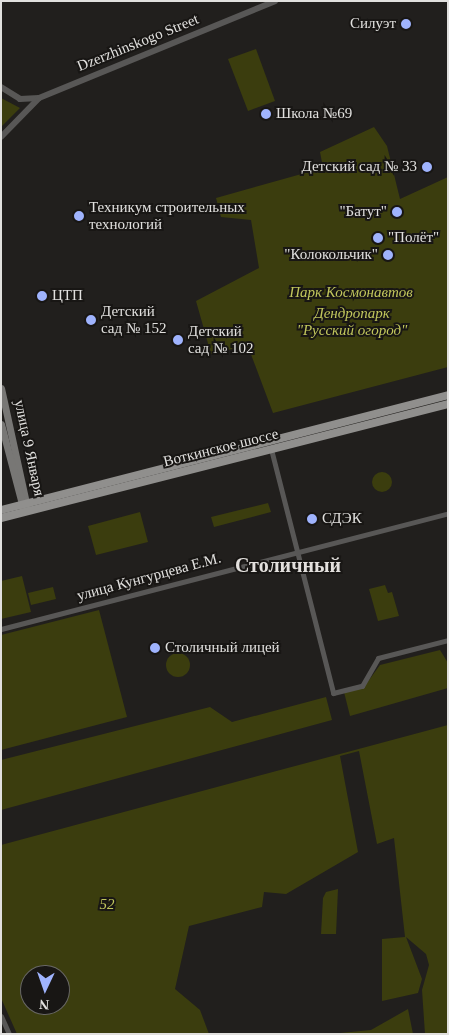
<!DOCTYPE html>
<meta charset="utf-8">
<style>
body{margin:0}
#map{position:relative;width:449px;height:1035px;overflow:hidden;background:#211f1d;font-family:"Times New Roman",serif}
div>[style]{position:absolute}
.green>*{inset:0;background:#3b3d0e}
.round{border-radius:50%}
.minor>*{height:5px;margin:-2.5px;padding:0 2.5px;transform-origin:2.5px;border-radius:2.5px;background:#585756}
.tertiary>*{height:6px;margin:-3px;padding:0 3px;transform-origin:3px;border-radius:3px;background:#585756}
.secondary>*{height:7px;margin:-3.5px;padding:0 3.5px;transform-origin:3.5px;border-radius:3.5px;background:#787775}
.primary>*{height:8px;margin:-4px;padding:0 4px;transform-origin:4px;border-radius:4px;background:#908f8d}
.dots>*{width:14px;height:14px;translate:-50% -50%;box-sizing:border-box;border:2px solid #181614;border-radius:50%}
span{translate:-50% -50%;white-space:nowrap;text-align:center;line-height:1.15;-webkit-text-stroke:4px #181614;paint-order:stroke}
.poi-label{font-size:15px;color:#e1e0de}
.right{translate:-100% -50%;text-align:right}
.left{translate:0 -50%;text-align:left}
.street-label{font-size:15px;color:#e1e0de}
.park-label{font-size:15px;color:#c1c65c;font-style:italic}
.district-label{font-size:20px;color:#e3e0dd;font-weight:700}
.frame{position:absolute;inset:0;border:2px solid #e1e0de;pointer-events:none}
.north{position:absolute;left:20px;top:965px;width:50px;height:50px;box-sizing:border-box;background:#181614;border:1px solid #686765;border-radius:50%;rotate:183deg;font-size:14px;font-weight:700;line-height:20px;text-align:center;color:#e1e0de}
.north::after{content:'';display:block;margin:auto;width:18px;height:22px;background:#9fb3fd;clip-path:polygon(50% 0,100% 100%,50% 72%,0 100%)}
</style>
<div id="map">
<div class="green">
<i style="clip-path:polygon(256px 49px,275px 101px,248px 111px,228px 59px)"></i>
<i style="clip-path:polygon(1px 98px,20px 108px,1px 127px)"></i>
<i style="clip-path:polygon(374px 127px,387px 146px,400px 199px,448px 177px,448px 367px,273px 413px,249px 349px,245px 346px,211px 354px,196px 301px,259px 268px,251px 220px,221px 217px,216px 198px,323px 168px,320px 152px)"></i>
<i class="round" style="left:372px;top:472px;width:20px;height:20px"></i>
<i style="clip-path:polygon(268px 503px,271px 512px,214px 527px,211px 517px)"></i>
<i style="clip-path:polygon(140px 512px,148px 542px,96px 555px,88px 526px)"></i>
<i style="clip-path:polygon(22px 576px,31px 612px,1px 619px,1px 581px)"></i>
<i style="clip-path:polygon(385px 585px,388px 593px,392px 592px,399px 616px,378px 621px,369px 589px)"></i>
<i style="clip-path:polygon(53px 587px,56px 599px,31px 605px,28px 593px)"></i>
<i style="clip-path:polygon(99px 610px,127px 717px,1px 750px,1px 635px)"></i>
<i style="clip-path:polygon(440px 650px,448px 663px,448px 688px,350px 716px,344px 692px,364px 687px,380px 665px)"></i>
<i class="round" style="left:166px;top:653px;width:24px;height:24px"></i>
<i style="clip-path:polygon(326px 697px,332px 720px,1px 810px,1px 760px,210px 707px,232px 722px)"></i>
<i style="clip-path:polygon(evenodd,448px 725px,448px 1034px,425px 1034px,422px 990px,429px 965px,426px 954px,406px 937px,422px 979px,418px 993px,382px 1001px,382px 939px,405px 937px,394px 838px,377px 844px,359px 751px,340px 756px,358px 852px,286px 894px,264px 892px,262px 907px,189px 926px,175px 989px,200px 1010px,209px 1034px,17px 1034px,1px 998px,1px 845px,448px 725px,30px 975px,60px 975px,60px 1005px,30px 1005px,30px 975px)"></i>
<i style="clip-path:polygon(338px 889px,336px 934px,321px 934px,323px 898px,326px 892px)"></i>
<i style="clip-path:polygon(408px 1009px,413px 1034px,330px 1034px,371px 1030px)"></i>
</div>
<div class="minor">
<i style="left:271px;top:449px;width:252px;rotate:75.7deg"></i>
<i style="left:333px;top:693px;width:30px;rotate:-14deg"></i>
<i style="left:362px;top:686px;width:32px;rotate:-60deg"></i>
<i style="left:378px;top:658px;width:72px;rotate:-14.4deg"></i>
<i style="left:1px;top:629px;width:462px;rotate:-14.5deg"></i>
<i style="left:1px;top:1016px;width:20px;rotate:66deg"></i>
</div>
<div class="tertiary">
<i style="left:1px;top:87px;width:22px;rotate:32deg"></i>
<i style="left:20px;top:99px;width:19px;rotate:-3deg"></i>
<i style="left:1px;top:137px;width:54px;rotate:-45.7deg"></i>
<i style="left:39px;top:98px;width:255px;rotate:-22.3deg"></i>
</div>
<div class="secondary">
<i style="left:1px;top:388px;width:122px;rotate:77.7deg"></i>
<i style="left:1px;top:424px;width:87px;rotate:75.3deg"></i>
</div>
<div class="primary">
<i style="left:1px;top:510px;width:462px;rotate:-14.4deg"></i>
<i style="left:1px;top:518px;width:461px;rotate:-14.3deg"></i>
</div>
<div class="dots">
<i style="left:406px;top:24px;background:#9fb3fd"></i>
<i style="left:266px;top:114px;background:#9fb3fd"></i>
<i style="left:427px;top:167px;background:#9fb3fd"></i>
<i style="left:397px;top:212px;background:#9fb3fd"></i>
<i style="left:79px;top:216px;background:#9fb3fd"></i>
<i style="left:378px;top:238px;background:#9fb3fd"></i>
<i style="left:388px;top:255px;background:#9fb3fd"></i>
<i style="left:42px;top:296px;background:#9fb3fd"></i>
<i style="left:91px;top:320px;background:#9fb3fd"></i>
<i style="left:178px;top:340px;background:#9fb3fd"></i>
<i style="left:312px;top:519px;background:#9fb3fd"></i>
<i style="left:155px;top:648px;background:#9fb3fd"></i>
</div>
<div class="poi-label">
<span class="right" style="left:396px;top:24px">Силуэт</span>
<span class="left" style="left:276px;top:114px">Школа №69</span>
<span class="right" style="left:417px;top:167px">Детский сад № 33</span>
<span class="left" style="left:89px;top:216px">Техникум строительных<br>технологий</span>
<span class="right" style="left:387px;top:212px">"Батут"</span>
<span class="left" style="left:388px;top:238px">"Полёт"</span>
<span class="right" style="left:378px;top:255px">"Колокольчик"</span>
<span class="left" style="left:52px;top:296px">ЦТП</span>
<span class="left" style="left:101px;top:320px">Детский<br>сад № 152</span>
<span class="left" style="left:188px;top:340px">Детский<br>сад № 102</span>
<span class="left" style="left:322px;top:519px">СДЭК</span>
<span class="left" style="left:165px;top:648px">Столичный лицей</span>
</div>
<div class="street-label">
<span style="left:138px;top:43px;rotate:-22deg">Dzerzhinskogo Street</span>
<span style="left:29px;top:448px;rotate:78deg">улица 9 Января</span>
<span style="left:221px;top:448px;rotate:-14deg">Воткинское шоссе</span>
<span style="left:149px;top:577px;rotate:-15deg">улица Кунгурцева Е.М.</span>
</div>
<div class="park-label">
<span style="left:351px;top:293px">Парк Космонавтов</span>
<span style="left:352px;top:322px">Дендропарк<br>"Русский огород"</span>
<span style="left:107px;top:905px">52</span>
</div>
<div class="district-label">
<span style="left:288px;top:565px">Столичный</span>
</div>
<div class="frame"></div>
<div class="north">N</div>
</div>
